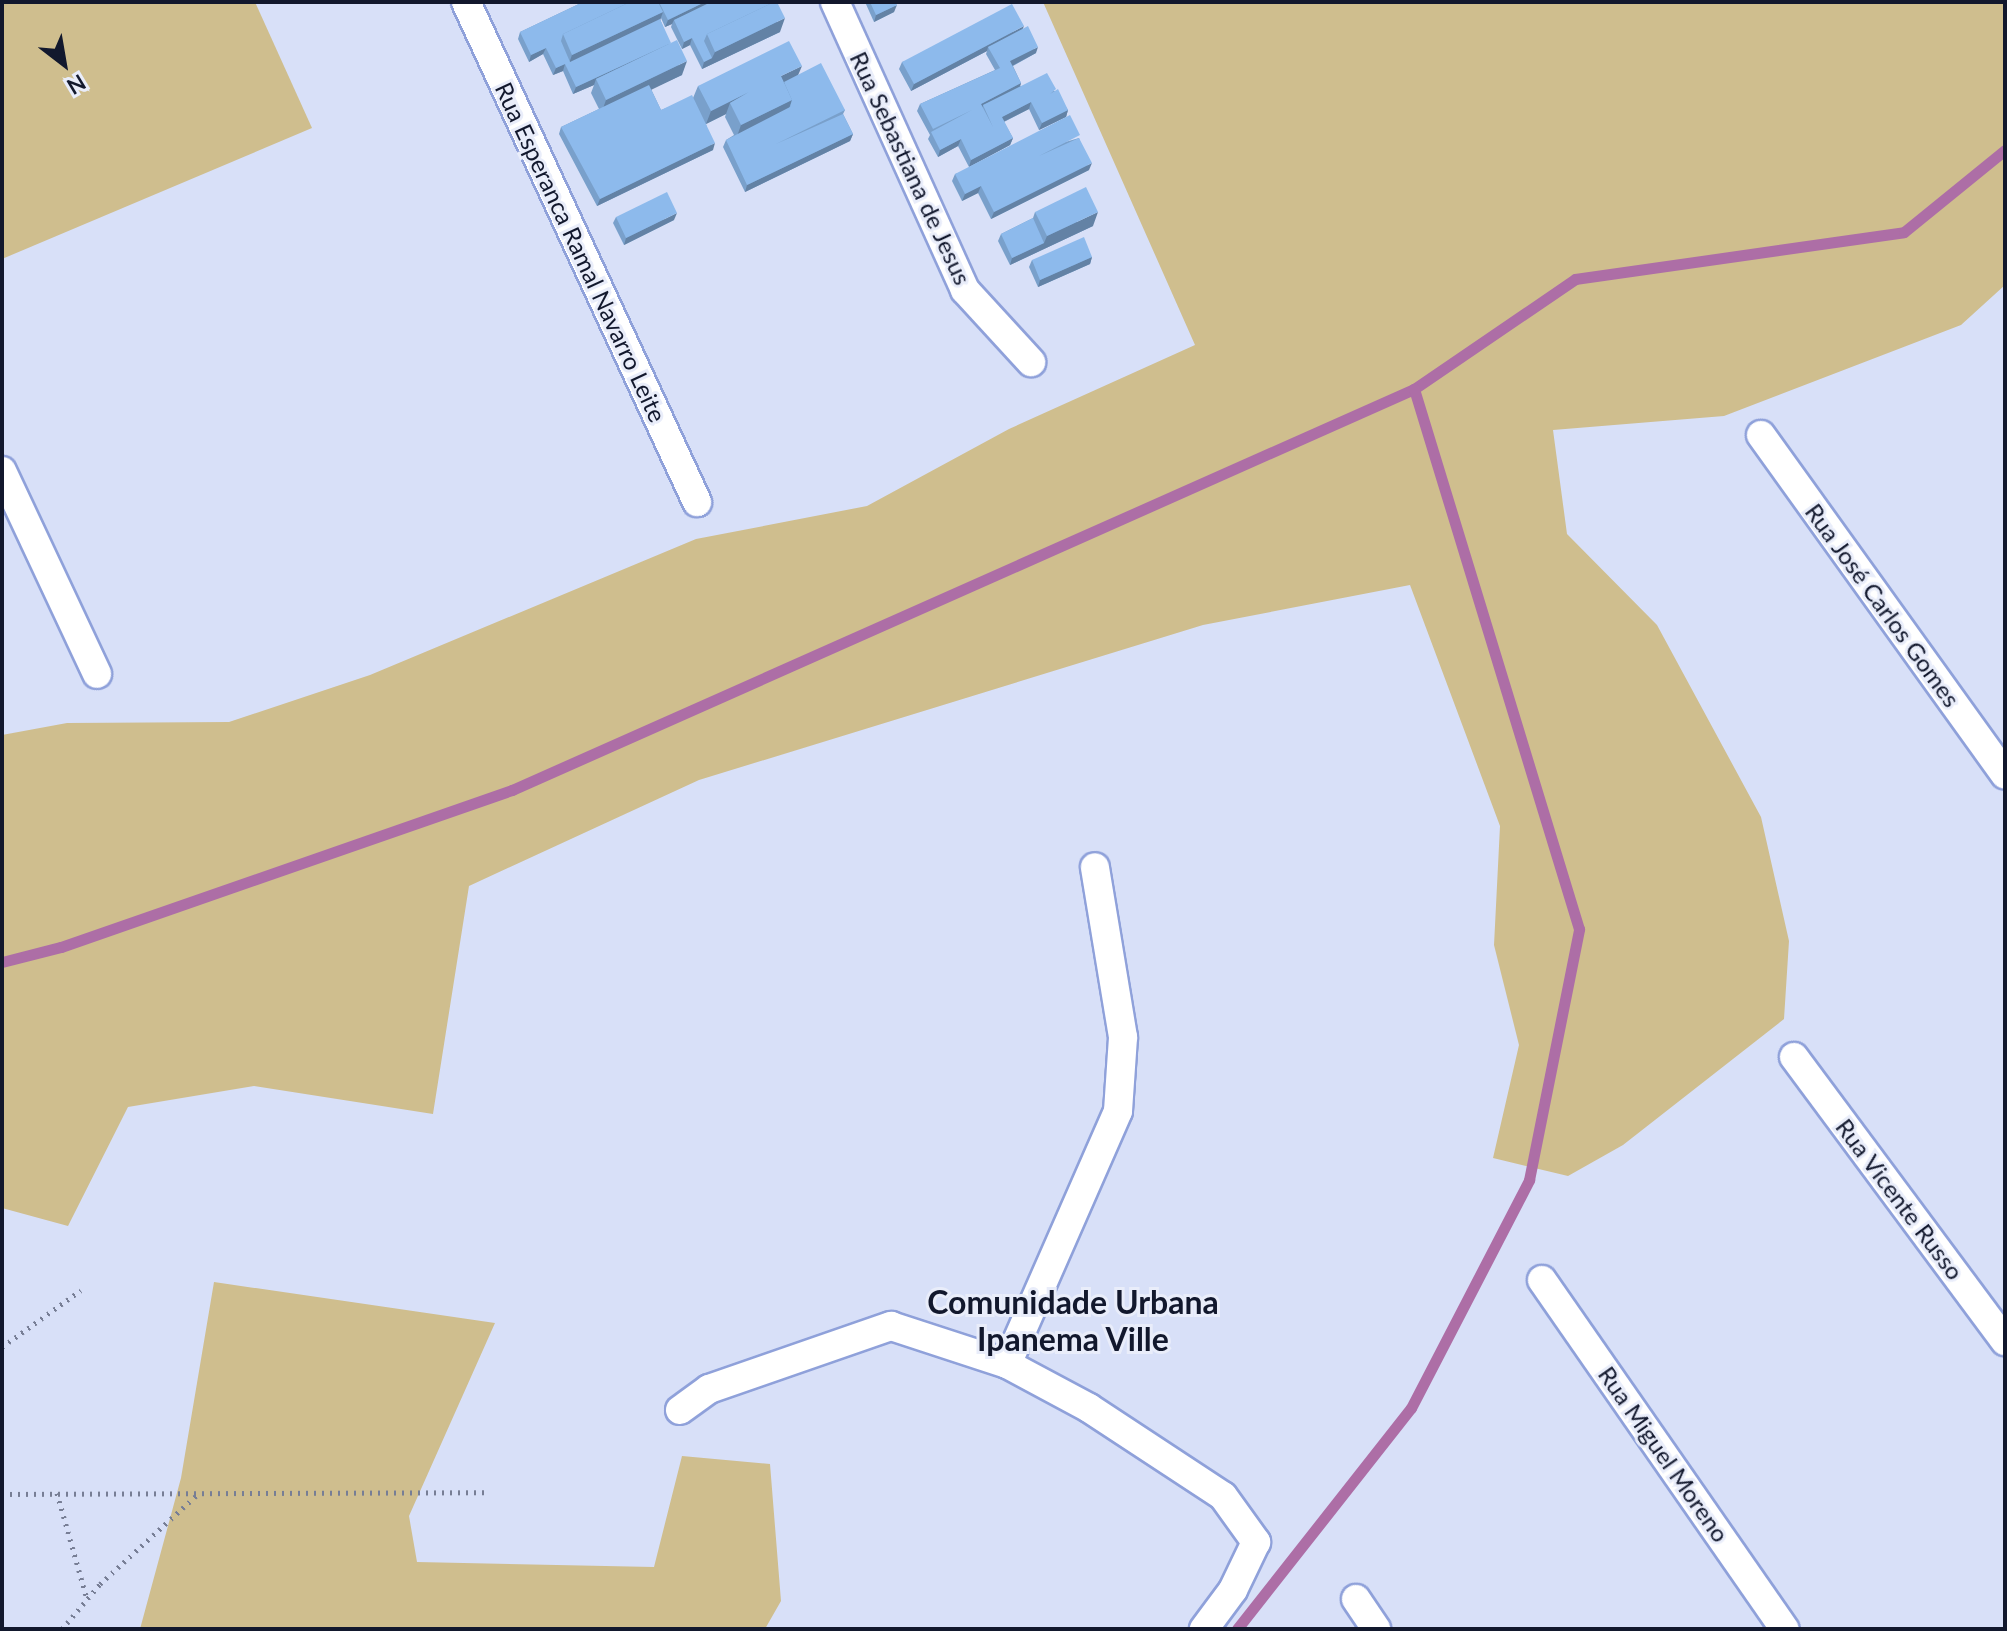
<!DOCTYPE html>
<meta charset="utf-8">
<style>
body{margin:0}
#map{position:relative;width:2007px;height:1631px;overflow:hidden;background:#d8e0f8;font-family:Lato,sans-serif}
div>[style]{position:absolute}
.green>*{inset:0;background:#cfbe8e}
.stream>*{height:11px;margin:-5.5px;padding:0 5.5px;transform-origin:5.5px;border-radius:5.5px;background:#ad6ea6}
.path>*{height:5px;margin-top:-2.5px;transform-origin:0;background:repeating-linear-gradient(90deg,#777e95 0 2px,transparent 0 8px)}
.roads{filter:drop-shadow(2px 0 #8fa1da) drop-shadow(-2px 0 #8fa1da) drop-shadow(0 2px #8fa1da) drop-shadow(0 -2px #8fa1da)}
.minor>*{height:28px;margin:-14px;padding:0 14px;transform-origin:14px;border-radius:14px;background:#fff}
.wall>*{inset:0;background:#79a0cb}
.shaded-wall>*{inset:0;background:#6382a5}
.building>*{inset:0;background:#8dbaec}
span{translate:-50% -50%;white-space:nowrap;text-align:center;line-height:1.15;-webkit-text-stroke:6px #e9edfa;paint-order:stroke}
.street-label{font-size:24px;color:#12182d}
.district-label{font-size:32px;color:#12182d;font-weight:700}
.frame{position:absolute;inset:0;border:4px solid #12182d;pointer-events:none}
.north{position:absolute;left:24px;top:24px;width:80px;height:80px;-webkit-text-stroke:6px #e9edfa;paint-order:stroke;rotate:149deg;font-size:22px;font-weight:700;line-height:32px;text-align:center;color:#12182d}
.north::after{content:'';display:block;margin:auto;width:28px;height:36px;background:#12182d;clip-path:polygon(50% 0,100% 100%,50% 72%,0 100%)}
</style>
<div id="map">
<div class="green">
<i style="clip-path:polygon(2px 2px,255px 2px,312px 128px,2px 259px)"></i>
<i style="clip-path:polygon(1043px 2px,2005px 2px,2005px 285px,1961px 325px,1724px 416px,1553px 430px,1567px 534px,1657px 625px,1761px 817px,1789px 941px,1784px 1019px,1623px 1145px,1568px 1176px,1493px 1158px,1519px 1045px,1494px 945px,1500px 826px,1410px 585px,1203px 625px,699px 780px,469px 886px,433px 1114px,254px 1086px,128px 1107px,68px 1226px,2px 1208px,2px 735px,67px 723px,229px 722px,370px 675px,696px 539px,867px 506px,1009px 429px,1195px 345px)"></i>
<i style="clip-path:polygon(214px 1282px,495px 1323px,409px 1516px,417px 1562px,654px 1567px,682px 1456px,770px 1464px,781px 1601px,765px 1629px,140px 1629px,181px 1478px)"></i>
</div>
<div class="stream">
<i style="left:2px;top:962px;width:61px;rotate:-14.3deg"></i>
<i style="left:61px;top:947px;width:478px;rotate:-19.2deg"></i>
<i style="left:512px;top:790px;width:987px;rotate:-23.97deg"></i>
<i style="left:1414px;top:389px;width:195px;rotate:-34.3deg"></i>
<i style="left:1575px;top:279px;width:332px;rotate:-8.1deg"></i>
<i style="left:1904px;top:232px;width:130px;rotate:-39.1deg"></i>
<i style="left:1237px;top:1629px;width:281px;rotate:-51.8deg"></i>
<i style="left:1411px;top:1408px;width:257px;rotate:-62.6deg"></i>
<i style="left:1529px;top:1180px;width:256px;rotate:-78.7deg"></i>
<i style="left:1579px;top:929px;width:565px;rotate:-106.99deg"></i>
</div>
<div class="path">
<i style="left:2px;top:1347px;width:97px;rotate:-35.8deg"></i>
<i style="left:57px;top:1493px;width:110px;rotate:74.2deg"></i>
<i style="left:2px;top:1494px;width:483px;rotate:-0.2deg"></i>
<i style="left:62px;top:1629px;width:59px;rotate:-49.8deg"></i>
<i style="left:100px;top:1584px;width:134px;rotate:-42.6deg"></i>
</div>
<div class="roads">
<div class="minor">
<i style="left:466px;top:2px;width:551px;rotate:65.2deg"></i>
<i style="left:835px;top:2px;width:316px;rotate:65.7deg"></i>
<i style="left:965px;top:290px;width:98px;rotate:47.5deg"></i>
<i style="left:1761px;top:435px;width:418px;rotate:54.3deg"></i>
<i style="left:2px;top:471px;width:224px;rotate:64.9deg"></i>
<i style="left:1794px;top:1057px;width:354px;rotate:53.4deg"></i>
<i style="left:1542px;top:1280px;width:425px;rotate:55.2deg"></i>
<i style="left:1007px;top:1364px;width:276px;rotate:-66.3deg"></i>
<i style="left:1118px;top:1111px;width:74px;rotate:-86.1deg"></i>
<i style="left:1123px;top:1037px;width:172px;rotate:-99.4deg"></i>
<i style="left:680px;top:1410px;width:36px;rotate:-36deg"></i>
<i style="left:709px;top:1389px;width:193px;rotate:-19.1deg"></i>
<i style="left:891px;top:1326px;width:122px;rotate:18.1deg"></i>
<i style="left:1007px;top:1364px;width:93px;rotate:28.2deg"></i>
<i style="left:1089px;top:1408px;width:160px;rotate:33.3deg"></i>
<i style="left:1223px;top:1496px;width:57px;rotate:54.3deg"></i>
<i style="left:1256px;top:1542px;width:53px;rotate:115.6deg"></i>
<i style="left:1233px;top:1590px;width:49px;rotate:126.6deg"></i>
<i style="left:1356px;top:1599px;width:36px;rotate:56deg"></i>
</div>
</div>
<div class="wall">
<i style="clip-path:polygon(583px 2px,771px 2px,780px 32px,702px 69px,690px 45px,682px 49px,671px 27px,672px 24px,665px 27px,661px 18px,660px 19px,682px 75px,651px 89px,661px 110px,693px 98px,698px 86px,798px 75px,845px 110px,843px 114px,853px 134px,850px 141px,745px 192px,723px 147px,726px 140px,734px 135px,725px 117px,726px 114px,706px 124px,713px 150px,597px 206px,559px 134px,561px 127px,599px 109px,591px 93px,594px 85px,573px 94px,563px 71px,553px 75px,543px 54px,529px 62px,518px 39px,520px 32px)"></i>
<i style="clip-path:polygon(865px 2px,896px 2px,894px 12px,874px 22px)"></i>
<i style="clip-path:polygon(1023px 29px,1036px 53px,1013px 66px,1021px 83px,1020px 86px,1055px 91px,1068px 110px,1066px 117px,1039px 130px,1029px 109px,1004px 122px,1013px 138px,1010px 145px,969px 167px,958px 146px,938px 157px,928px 139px,930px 135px,917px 111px,920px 104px,995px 70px,986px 54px,987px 51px,911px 91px,899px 69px,902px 62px)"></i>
<i style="clip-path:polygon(1079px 138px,1089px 170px,991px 219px,978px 193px,962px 201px,952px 181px,955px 174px)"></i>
<i style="clip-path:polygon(1035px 212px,1093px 226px,1010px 265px,998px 241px,1001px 234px,1033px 218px)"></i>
<i style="clip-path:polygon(616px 217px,674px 220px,624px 245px,613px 223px)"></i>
<i style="clip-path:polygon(1092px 257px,1090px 264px,1038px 287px,1029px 267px,1032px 260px)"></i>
</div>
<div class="shaded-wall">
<i style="clip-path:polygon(705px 2px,717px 2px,674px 20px,672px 24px,665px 27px,668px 20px)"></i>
<i style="clip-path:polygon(897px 5px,894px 12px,874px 22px,876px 15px)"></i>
<i style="clip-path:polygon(663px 12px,658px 26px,567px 69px,572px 55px)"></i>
<i style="clip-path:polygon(785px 18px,780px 32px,702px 69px,704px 62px,712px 58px,715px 52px)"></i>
<i style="clip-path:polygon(1024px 26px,1021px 33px,988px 47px,987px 51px,911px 91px,914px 84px)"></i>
<i style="clip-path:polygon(692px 38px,690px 45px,682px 49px,684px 42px)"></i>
<i style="clip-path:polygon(671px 43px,596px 79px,594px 85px,573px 94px,576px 87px)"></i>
<i style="clip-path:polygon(1038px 47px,1036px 53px,1008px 68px,1010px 61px)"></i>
<i style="clip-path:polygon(546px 48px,543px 54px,529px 62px,531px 55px)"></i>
<i style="clip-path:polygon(687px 61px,682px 75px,601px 114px,606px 100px)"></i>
<i style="clip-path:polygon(565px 64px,563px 71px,553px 75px,556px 68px)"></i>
<i style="clip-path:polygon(802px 66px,796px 80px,779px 85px,781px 76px)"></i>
<i style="clip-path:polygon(1021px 83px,1019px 90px,983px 105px,982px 109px,981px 104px)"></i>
<i style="clip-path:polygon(749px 92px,730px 103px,726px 114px,706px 124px,711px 111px)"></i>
<i style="clip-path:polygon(792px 100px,787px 114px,736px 139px,741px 125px)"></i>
<i style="clip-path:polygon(1031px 102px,1029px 109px,999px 124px,1002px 117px)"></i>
<i style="clip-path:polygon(1068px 110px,1066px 117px,1039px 130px,1042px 123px)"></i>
<i style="clip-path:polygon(853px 134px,850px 141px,745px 192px,747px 185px)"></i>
<i style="clip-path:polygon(1013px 138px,1010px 145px,969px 167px,971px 160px)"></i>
<i style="clip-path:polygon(961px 139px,958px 146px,938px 157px,940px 150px)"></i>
<i style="clip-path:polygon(715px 143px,713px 150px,597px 206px,600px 199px)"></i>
<i style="clip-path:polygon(1092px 163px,1089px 170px,991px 219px,994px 212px)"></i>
<i style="clip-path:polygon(981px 186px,978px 193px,962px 201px,965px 194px)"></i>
<i style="clip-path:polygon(1098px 212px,1093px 226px,1010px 265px,1012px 258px,1044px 243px,1047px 236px)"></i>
<i style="clip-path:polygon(677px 213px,674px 220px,624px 245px,626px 238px)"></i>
<i style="clip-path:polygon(1092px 257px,1090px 264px,1038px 287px,1040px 280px)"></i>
</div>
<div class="building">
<i style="clip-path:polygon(583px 2px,630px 2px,563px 34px,561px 41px,570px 62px,660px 19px,671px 43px,576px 87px,565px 64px,556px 68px,546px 48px,531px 55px,520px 32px)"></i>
<i style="clip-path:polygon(630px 2px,658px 2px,663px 12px,572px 55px,563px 34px)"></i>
<i style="clip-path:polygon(659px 2px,705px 2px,668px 20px)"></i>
<i style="clip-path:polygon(711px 2px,772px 3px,707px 34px,704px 41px,712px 58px,704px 62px,692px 38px,684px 42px,674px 20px)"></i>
<i style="clip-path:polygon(774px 2px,777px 2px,785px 18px,715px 52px,707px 34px)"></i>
<i style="clip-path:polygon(870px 2px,896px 2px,897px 5px,876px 15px)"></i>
<i style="clip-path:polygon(1012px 4px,1024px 26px,914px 84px,902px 62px)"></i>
<i style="clip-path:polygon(1028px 26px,1038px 47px,1010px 61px,1021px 83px,981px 104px,993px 127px,983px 105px,1047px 73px,1056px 89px,1050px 94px,1058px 89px,1068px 110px,1042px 123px,1031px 102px,1002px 117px,1013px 138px,971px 160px,961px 139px,940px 150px,931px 132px,972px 110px,933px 129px,920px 104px,1000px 68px,988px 47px)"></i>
<i style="clip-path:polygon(677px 40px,687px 61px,606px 100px,596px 79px)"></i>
<i style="clip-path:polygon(789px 41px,802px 66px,781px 76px,792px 100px,741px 125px,730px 103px,749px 92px,711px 111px,698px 86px)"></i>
<i style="clip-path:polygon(821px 63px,845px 110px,776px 144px,843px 114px,853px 134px,747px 185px,726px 140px,790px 107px,792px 100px,784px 82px)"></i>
<i style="clip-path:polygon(649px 85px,661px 110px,692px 95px,715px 143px,600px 199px,561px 127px)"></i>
<i style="clip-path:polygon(1070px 115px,1080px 135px,1039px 156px,1079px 138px,1092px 163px,994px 212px,981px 186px,965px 194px,955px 174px)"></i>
<i style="clip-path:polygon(1086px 187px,1098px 212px,1047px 236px,1035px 212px)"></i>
<i style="clip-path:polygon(667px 192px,677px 213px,626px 238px,616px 217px)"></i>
<i style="clip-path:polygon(1033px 218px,1044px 243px,1012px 258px,1001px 234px)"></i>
<i style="clip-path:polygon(1084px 237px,1092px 257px,1040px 280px,1032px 260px)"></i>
</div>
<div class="street-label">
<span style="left:911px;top:168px;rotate:65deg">Rua Sebastiana de Jesus</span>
<span style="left:581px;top:252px;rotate:65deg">Rua Esperanca Ramal Navarro Leite</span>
<span style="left:1883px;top:605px;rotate:54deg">Rua José Carlos Gomes</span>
<span style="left:1900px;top:1199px;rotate:53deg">Rua Vicente Russo</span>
<span style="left:1664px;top:1454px;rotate:55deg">Rua Miguel Moreno</span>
</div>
<div class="district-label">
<span style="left:1073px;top:1321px">Comunidade Urbana<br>Ipanema Ville</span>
</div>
<div class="frame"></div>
<div class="north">N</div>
</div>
